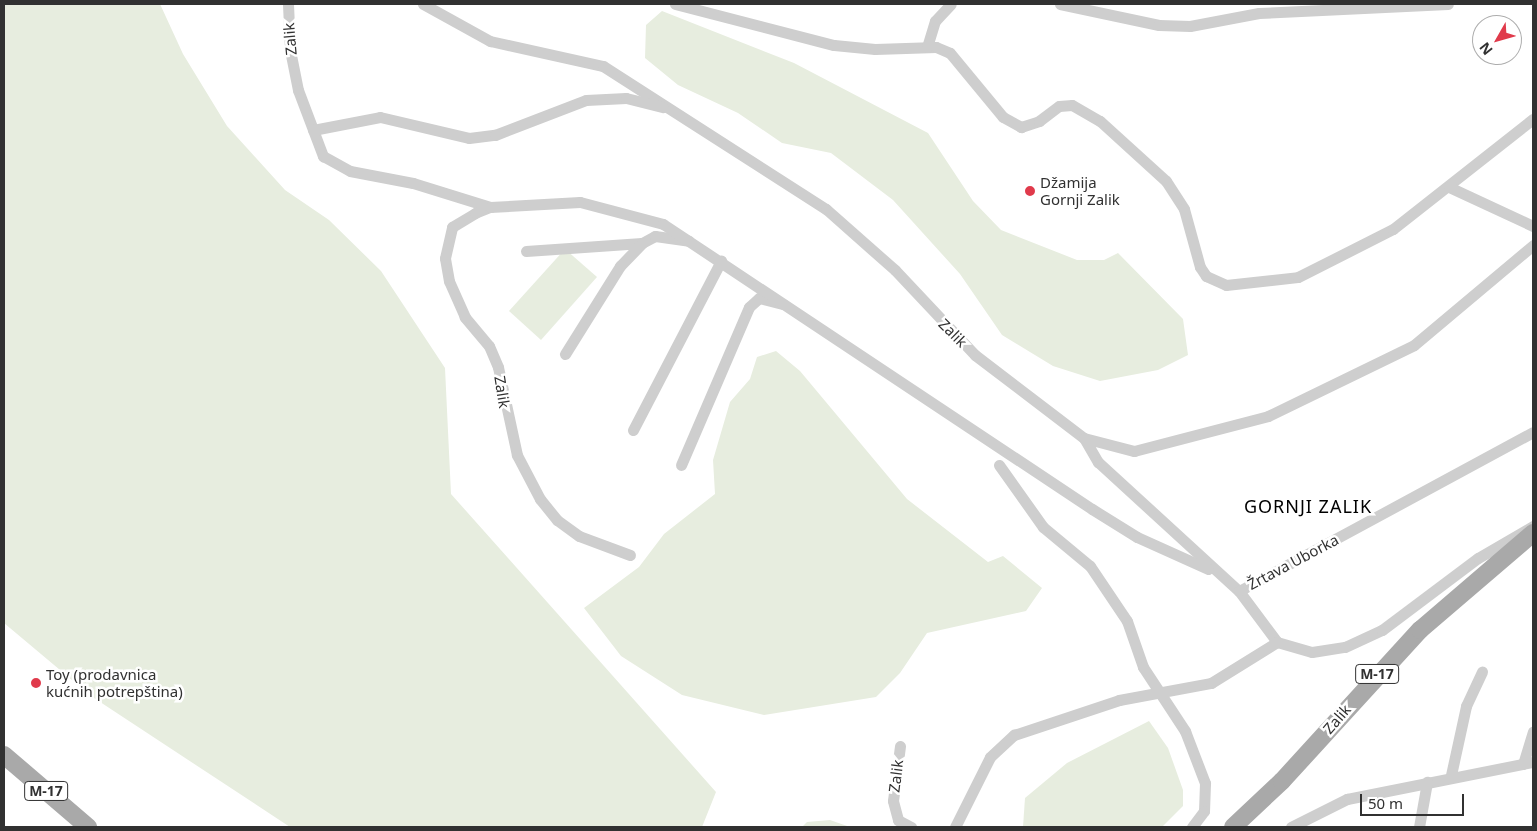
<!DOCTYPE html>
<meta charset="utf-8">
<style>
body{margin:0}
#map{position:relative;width:1537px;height:831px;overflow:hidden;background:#fff;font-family:"Noto Sans",sans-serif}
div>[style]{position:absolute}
.green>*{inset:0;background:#e7eddf}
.street>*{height:11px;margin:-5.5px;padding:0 5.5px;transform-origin:5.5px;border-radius:5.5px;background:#cecece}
.primary>*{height:18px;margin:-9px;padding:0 9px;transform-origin:9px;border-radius:9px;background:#a9a9a9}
.dots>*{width:14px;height:14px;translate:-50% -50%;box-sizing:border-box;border:2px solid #fff;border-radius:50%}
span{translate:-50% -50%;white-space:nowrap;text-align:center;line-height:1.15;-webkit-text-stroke:5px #fff;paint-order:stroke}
.shield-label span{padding:1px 4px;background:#fff;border:1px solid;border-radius:4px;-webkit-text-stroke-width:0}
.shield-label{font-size:14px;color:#313131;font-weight:700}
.street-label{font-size:15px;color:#313131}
.poi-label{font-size:15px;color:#313131}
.left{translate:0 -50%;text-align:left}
.quarter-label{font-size:18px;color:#000;letter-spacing:1px}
.frame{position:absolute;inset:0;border:5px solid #313131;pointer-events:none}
.north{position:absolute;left:1472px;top:15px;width:50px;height:50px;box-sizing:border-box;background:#fff;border:1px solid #adadad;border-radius:50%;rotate:232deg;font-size:14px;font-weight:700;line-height:20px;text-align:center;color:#313131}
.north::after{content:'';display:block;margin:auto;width:18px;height:22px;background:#e03a4b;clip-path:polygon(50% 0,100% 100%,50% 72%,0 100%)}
.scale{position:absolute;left:1360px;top:794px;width:104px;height:22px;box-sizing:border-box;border:2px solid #313131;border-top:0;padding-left:6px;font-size:15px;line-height:18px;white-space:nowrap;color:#313131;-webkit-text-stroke:4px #fff;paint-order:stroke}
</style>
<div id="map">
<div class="green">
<i style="clip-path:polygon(4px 4px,160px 4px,183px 54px,227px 126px,285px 190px,329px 220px,381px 271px,445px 368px,451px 494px,716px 792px,702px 827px,290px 827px,91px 696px,4px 623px)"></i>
<i style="clip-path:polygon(662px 11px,794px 63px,928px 133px,973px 201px,1001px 230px,1077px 260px,1104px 260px,1118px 253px,1183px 319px,1188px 355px,1158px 370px,1100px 381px,1053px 366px,1002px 335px,960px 274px,893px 200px,831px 153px,782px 143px,738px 113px,678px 85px,645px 58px,646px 25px)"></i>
<i style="clip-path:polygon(565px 249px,597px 277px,541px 340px,509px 311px)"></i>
<i style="clip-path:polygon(776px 351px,800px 371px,907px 499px,988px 562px,1003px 556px,1042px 588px,1026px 611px,927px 633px,900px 673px,876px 697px,764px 715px,682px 695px,621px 656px,584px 608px,639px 567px,664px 534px,715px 494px,713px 460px,730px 402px,750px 379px,757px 357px)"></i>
<i style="clip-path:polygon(1149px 721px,1168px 748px,1183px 790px,1183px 806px,1162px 827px,1023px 827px,1025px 798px,1067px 763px)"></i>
<i style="clip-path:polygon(830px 820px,850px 827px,802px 827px,807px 822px)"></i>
</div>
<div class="street">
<i style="left:288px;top:4px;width:46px;rotate:87.5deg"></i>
<i style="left:290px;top:50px;width:41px;rotate:78.7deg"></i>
<i style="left:298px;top:90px;width:71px;rotate:69.3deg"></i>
<i style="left:323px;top:156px;width:31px;rotate:29deg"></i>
<i style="left:350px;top:171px;width:64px;rotate:10.8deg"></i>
<i style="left:413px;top:183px;width:81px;rotate:17.3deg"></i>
<i style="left:423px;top:4px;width:77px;rotate:28.9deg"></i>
<i style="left:490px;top:41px;width:116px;rotate:12.5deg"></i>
<i style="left:603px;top:66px;width:265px;rotate:32.7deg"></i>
<i style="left:826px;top:209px;width:92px;rotate:41.5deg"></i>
<i style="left:895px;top:270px;width:117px;rotate:46.7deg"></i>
<i style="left:975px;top:355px;width:137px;rotate:37.3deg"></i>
<i style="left:1084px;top:438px;width:28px;rotate:60deg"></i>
<i style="left:1098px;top:462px;width:191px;rotate:42.5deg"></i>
<i style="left:1239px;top:591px;width:64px;rotate:53.3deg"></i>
<i style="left:1277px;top:642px;width:36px;rotate:16deg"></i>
<i style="left:1312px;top:652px;width:33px;rotate:-9deg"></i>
<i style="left:1345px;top:647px;width:41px;rotate:-24.7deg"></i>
<i style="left:1382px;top:630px;width:120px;rotate:-36.9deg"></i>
<i style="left:1478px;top:558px;width:64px;rotate:-30.2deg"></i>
<i style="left:675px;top:4px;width:164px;rotate:14.5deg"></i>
<i style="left:834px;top:45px;width:41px;rotate:5.6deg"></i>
<i style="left:875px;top:49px;width:61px;rotate:-1.9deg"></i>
<i style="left:936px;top:47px;width:15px;rotate:23deg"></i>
<i style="left:950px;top:53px;width:83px;rotate:50.4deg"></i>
<i style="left:1003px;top:117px;width:21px;rotate:29deg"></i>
<i style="left:1021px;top:127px;width:19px;rotate:-18deg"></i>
<i style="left:1039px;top:121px;width:25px;rotate:-37deg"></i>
<i style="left:1059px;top:106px;width:13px;rotate:-4deg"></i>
<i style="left:1072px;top:105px;width:32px;rotate:30deg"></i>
<i style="left:1100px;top:121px;width:89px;rotate:42.3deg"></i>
<i style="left:1166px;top:181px;width:33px;rotate:57deg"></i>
<i style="left:1184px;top:209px;width:60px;rotate:74.6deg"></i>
<i style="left:1200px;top:267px;width:11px;rotate:56deg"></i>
<i style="left:1206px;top:276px;width:22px;rotate:24deg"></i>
<i style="left:1226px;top:285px;width:72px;rotate:-6.3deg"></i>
<i style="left:1298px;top:277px;width:106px;rotate:-26.8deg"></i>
<i style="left:1393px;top:229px;width:178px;rotate:-38.2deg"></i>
<i style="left:1060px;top:4px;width:101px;rotate:12deg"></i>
<i style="left:1159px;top:25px;width:31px;rotate:2deg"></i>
<i style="left:1190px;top:26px;width:70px;rotate:-10.7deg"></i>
<i style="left:1259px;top:13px;width:189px;rotate:-2.7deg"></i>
<i style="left:927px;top:47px;width:27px;rotate:-73deg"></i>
<i style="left:935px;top:21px;width:23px;rotate:-47deg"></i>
<i style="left:313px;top:130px;width:68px;rotate:-11deg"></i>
<i style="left:380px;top:117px;width:91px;rotate:13.3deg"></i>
<i style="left:469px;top:138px;width:26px;rotate:-7deg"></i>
<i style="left:495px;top:135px;width:97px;rotate:-21deg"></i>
<i style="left:586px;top:100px;width:40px;rotate:-2.9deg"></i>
<i style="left:626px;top:98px;width:38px;rotate:14deg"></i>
<i style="left:1449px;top:187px;width:93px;rotate:24.9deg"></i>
<i style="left:526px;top:251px;width:116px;rotate:-3.9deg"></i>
<i style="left:642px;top:243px;width:15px;rotate:-28deg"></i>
<i style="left:655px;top:236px;width:34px;rotate:8deg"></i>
<i style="left:565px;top:354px;width:104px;rotate:-58deg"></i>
<i style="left:620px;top:266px;width:32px;rotate:-46deg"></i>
<i style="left:633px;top:430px;width:191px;rotate:-62.5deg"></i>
<i style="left:1084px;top:438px;width:52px;rotate:14.6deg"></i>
<i style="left:1134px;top:451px;width:138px;rotate:-14.6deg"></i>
<i style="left:1268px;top:416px;width:162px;rotate:-25.9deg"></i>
<i style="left:1414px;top:345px;width:155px;rotate:-40deg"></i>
<i style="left:681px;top:465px;width:172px;rotate:-66.7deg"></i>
<i style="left:749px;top:307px;width:13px;rotate:-42deg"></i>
<i style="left:759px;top:298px;width:25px;rotate:14deg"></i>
<i style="left:999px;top:465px;width:76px;rotate:54.6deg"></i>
<i style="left:1043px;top:527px;width:61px;rotate:39.7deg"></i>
<i style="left:1090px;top:566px;width:66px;rotate:56.1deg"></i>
<i style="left:1127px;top:621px;width:49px;rotate:70.8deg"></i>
<i style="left:1143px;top:667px;width:77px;rotate:56.7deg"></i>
<i style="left:1185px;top:731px;width:56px;rotate:69deg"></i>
<i style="left:1205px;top:783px;width:28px;rotate:92deg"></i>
<i style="left:1204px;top:811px;width:20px;rotate:127deg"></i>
<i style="left:630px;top:555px;width:54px;rotate:-159.6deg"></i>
<i style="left:579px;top:536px;width:27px;rotate:-144deg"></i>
<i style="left:557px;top:520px;width:27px;rotate:-129deg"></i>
<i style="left:540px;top:499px;width:50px;rotate:-117.6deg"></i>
<i style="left:517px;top:455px;width:90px;rotate:-102.2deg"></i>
<i style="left:498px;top:367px;width:23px;rotate:-113deg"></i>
<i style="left:489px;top:346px;width:38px;rotate:-130deg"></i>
<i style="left:465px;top:317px;width:39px;rotate:-114deg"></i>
<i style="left:449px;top:281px;width:23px;rotate:-100deg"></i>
<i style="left:445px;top:258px;width:32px;rotate:-77deg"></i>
<i style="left:452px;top:227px;width:27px;rotate:-31deg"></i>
<i style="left:475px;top:213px;width:16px;rotate:-22deg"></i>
<i style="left:490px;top:207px;width:90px;rotate:-3.2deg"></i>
<i style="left:580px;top:202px;width:86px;rotate:14.8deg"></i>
<i style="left:663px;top:224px;width:515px;rotate:33.6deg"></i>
<i style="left:1092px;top:509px;width:53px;rotate:31.9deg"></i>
<i style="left:1137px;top:537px;width:78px;rotate:24.3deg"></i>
<i style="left:1239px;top:591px;width:334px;rotate:-28.4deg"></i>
<i style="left:900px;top:746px;width:55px;rotate:97.3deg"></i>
<i style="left:893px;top:801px;width:20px;rotate:75deg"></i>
<i style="left:898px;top:820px;width:15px;rotate:28deg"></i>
<i style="left:1523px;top:764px;width:34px;rotate:-73deg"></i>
<i style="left:1451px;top:775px;width:71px;rotate:-77.7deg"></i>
<i style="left:1466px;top:706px;width:38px;rotate:-65deg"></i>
<i style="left:955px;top:827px;width:78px;rotate:-63.4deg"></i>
<i style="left:990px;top:757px;width:33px;rotate:-43deg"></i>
<i style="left:1014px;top:735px;width:111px;rotate:-18.4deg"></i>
<i style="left:1119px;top:700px;width:94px;rotate:-10.5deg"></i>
<i style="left:1211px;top:683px;width:78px;rotate:-31.8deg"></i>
<i style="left:1291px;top:827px;width:63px;rotate:-26.6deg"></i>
<i style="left:1347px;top:799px;width:190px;rotate:-11.3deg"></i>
<i style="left:1419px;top:827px;width:46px;rotate:-79.9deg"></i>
</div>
<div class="primary">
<i style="left:4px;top:755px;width:111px;rotate:40.6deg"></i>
<i style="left:1233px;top:827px;width:67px;rotate:-43.2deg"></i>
<i style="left:1282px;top:781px;width:205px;rotate:-47.6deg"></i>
<i style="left:1420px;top:630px;width:149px;rotate:-40.6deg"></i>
</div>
<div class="dots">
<i style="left:1030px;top:191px;background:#e03a4b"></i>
<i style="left:36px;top:683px;background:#e03a4b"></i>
</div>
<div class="shield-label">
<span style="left:1377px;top:674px">M-17</span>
<span style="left:46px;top:791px">M-17</span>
</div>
<div class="street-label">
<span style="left:290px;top:39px;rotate:-95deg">Zalik</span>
<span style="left:953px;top:333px;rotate:45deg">Zalik</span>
<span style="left:502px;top:392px;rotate:81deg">Zalik</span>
<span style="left:1293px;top:562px;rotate:-28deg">Žrtava Uborka</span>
<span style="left:1337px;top:719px;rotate:-49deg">Zalik</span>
<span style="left:896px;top:776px;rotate:-83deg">Zalik</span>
</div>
<div class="poi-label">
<span class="left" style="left:1040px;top:191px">Džamija<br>Gornji Zalik</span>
<span class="left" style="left:46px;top:683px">Toy (prodavnica<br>kućnih potrepština)</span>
</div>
<div class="quarter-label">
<span style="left:1308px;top:506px">GORNJI ZALIK</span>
</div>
<div class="frame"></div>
<div class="north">N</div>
<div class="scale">50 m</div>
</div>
